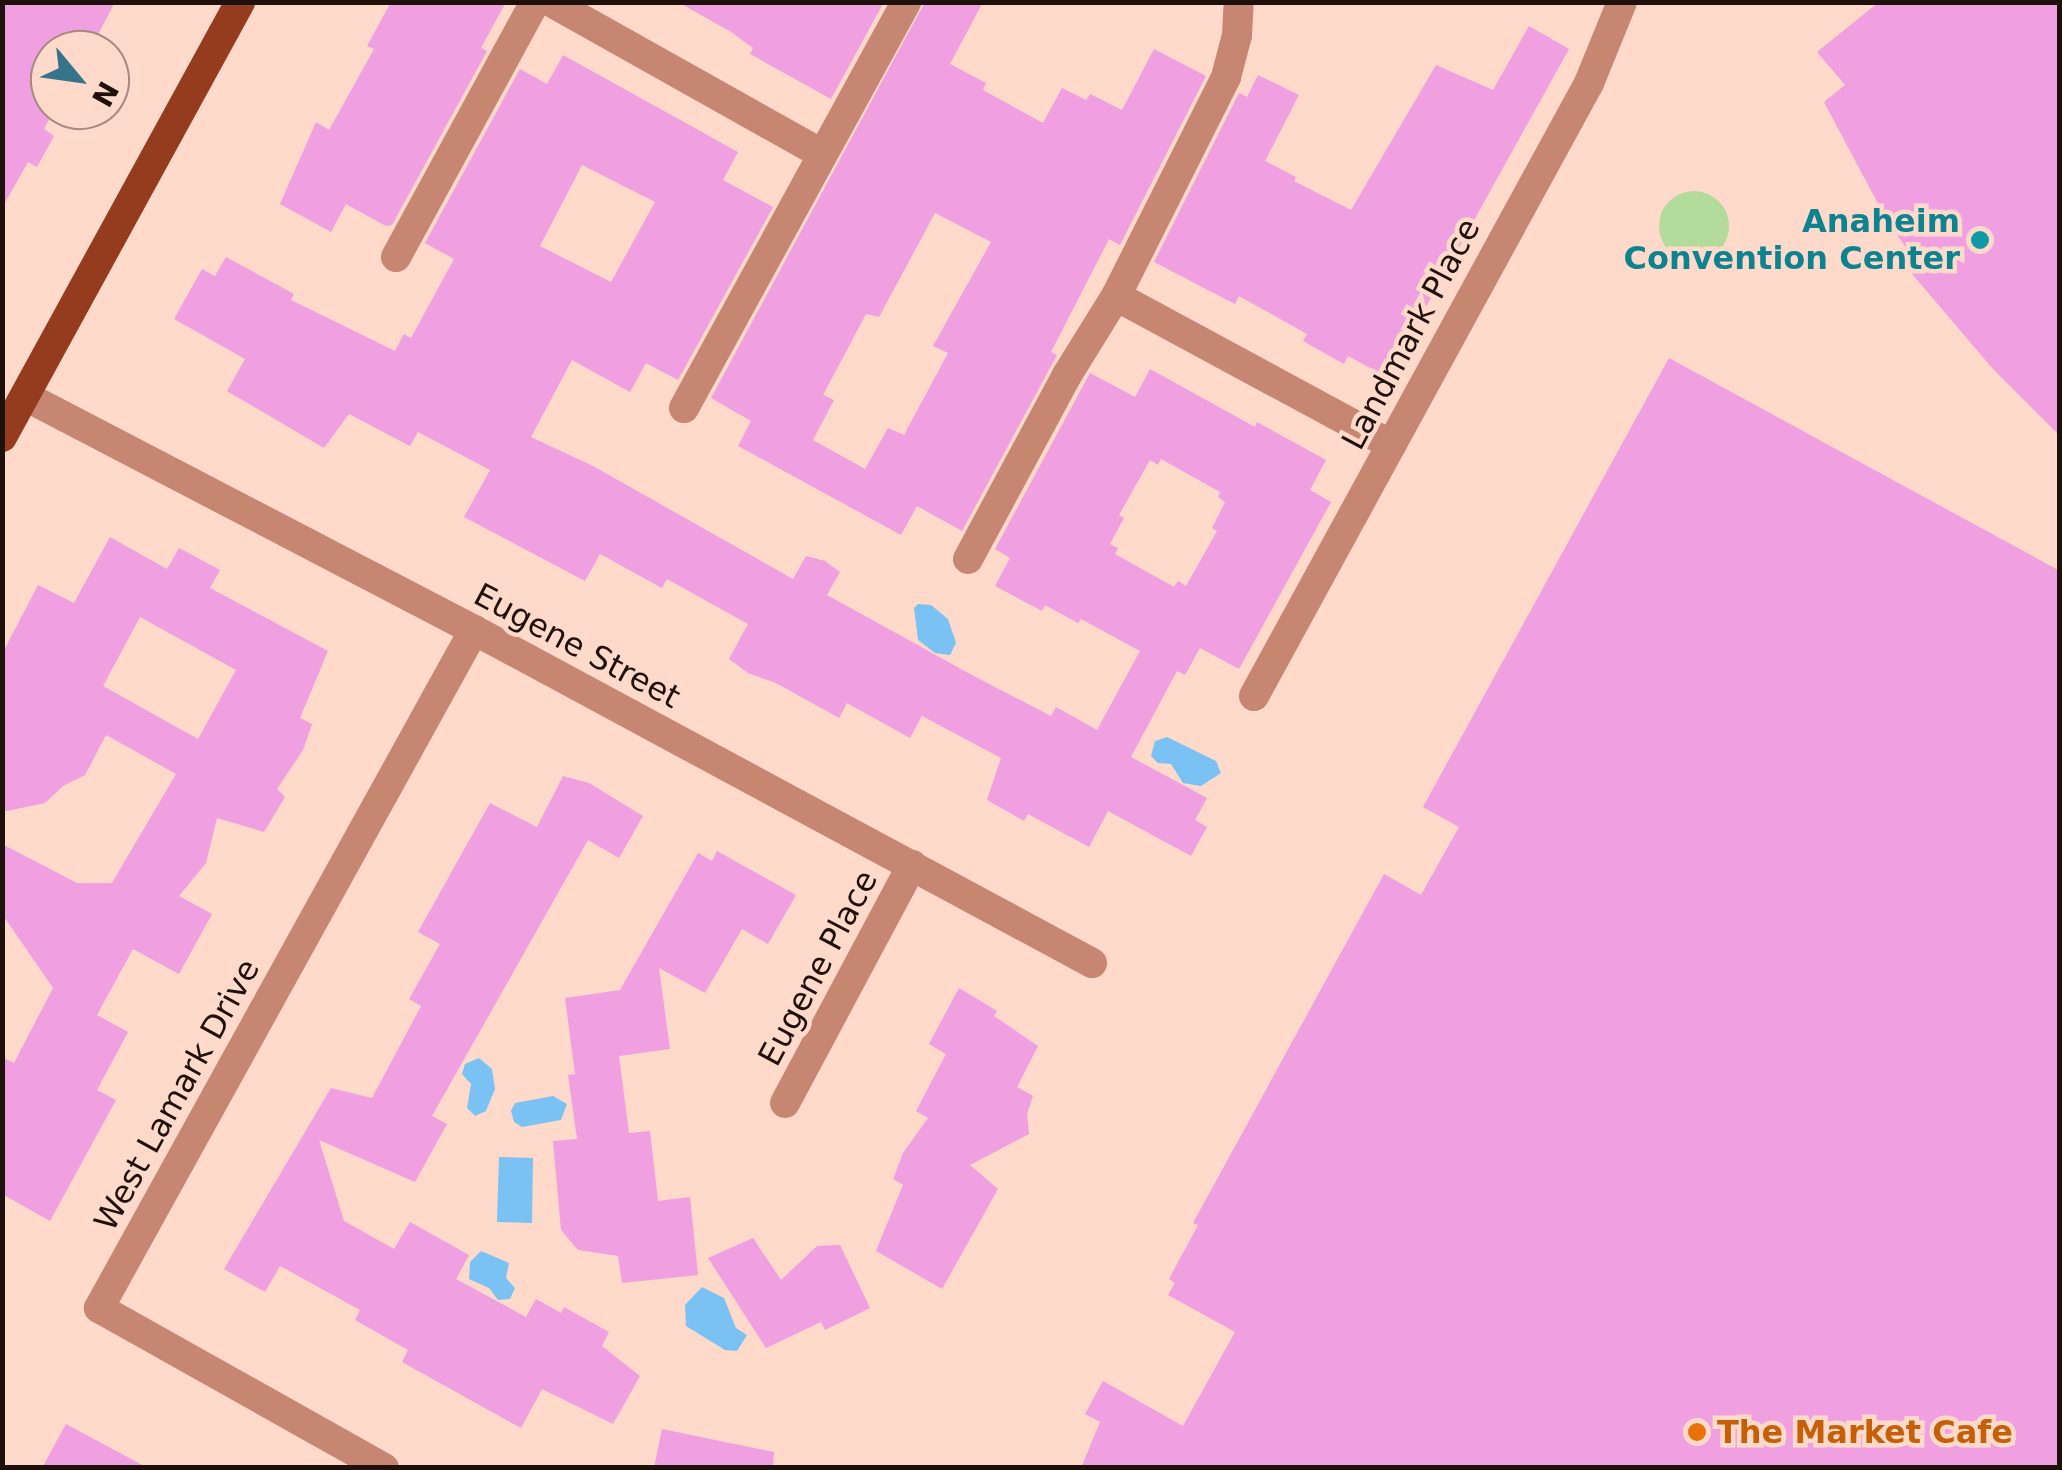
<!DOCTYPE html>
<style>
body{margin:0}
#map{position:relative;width:2062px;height:1470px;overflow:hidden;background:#ffd9ca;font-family:"DejaVu Sans",sans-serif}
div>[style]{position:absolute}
.green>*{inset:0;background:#b2db9c}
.round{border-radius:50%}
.water>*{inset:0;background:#79c2f3}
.building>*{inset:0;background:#f09fe1}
.minor>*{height:30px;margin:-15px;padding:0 15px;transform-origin:15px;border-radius:15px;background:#c68672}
.major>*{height:30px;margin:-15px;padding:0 15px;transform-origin:15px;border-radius:15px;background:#953c1f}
.dots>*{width:28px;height:28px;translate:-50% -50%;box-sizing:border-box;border:5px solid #ffd9ca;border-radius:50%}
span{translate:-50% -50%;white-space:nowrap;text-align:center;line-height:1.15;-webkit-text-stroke:9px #ffd9ca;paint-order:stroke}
.culture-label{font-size:32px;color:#0d838f;font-weight:700}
.right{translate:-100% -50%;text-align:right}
.street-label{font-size:32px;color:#1e110c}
.food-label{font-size:32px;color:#c56008;font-weight:700}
.left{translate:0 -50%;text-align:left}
.frame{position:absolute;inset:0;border:5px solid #1e110c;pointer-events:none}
.north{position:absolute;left:30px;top:30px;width:100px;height:100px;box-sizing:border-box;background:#ffd9ca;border:2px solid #a5897e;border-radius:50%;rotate:119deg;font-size:28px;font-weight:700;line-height:40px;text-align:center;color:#1e110c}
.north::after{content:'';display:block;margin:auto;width:35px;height:45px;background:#36748a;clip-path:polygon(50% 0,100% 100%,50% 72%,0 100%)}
</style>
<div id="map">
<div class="green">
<i class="round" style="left:1659px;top:191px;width:70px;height:70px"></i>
</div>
<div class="water">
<i style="clip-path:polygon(918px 604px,931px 605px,948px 619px,956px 643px,950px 655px,935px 653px,918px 640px,914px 608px)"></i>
<i style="clip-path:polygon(1167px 737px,1216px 761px,1221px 773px,1201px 786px,1183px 783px,1171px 764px,1158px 763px,1151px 756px,1155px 741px)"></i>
<i style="clip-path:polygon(479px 1058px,492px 1069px,495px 1089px,486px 1111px,475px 1116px,467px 1108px,471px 1084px,462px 1074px,465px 1064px)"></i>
<i style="clip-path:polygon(553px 1096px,567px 1104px,561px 1120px,522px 1127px,514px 1122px,511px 1111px,515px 1103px)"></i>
<i style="clip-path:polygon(499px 1157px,533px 1158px,532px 1223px,497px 1222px)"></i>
<i style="clip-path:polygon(481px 1251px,509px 1263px,506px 1278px,515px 1288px,510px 1299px,498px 1300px,489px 1288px,469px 1279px,470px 1262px)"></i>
<i style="clip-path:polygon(702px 1287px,724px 1298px,736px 1328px,747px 1335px,737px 1351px,725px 1350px,686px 1326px,685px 1305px)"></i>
</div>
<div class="building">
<i style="clip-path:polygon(2px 2px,115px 2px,90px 50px,50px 50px,50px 110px,54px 110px,44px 129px,54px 136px,37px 167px,28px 162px,2px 208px)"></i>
<i style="clip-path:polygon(391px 2px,506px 2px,481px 48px,487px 51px,392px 225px,386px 226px,346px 204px,331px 232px,280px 204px,316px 122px,329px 130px,374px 49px,367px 46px)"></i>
<i style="clip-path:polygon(678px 2px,884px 2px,831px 99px,750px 54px,753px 48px,731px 32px)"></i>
<i style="clip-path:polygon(evenodd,925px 2px,983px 2px,950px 64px,986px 83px,983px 90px,1043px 123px,1062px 88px,1086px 100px,1090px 94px,1122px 110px,1154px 49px,1206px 76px,1120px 245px,1109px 239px,1051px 352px,1057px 355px,962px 531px,917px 506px,901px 535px,738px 446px,751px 421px,711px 398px,925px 2px,935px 213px,991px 242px,933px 346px,948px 353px,904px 435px,888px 428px,865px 469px,813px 440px,834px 400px,823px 395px,866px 314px,879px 317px,935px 213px)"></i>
<i style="clip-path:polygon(1879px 2px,2060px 2px,2060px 436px,1993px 369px,1912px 274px,1918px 266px,1884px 215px,1824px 102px,1845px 85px,1817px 52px)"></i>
<i style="clip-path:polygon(1529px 26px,1569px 49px,1387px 377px,1348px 356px,1344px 364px,1303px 341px,1307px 334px,1239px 296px,1235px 304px,1154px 262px,1239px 93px,1247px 97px,1258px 75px,1299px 95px,1265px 161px,1296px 177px,1294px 181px,1351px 210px,1436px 65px,1493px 90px)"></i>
<i style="clip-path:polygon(evenodd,563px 55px,738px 152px,723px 180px,773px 207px,678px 380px,646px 363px,630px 392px,572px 360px,531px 437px,593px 466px,793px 579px,806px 556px,825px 561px,840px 572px,827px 595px,970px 674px,1051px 716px,1056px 707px,1097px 730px,1140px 651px,1081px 619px,1078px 623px,1045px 605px,1042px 611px,995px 586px,1010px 558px,995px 549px,1090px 373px,1135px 397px,1150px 369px,1255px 427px,1257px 422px,1326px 460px,1310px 490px,1331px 502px,1239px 669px,1200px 648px,1185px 675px,1177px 671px,1131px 757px,1207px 798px,1195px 820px,1207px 827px,1191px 856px,1108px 811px,1089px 847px,1028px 814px,1024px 821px,987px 800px,1001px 758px,922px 716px,910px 738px,847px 703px,839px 718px,776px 683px,748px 673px,729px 659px,748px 624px,667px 579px,662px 588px,600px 554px,585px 581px,464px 517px,490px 470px,418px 432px,410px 446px,349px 414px,324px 448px,227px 391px,245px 359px,174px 319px,202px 269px,215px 276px,226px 257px,294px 294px,291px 300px,395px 351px,404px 334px,411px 338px,454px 259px,425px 243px,520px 69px,547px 84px,563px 55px,582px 165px,655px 202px,611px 282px,540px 246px,582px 165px,563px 55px,1161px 459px,1220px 492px,1218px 497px,1225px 502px,1212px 528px,1217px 531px,1186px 586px,1178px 581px,1174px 587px,1115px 554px,1118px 548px,1110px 544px,1124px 518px,1119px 515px,1150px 460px,1158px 465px,1161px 459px)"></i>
<i style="clip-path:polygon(1669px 358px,2060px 571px,2060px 1468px,1081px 1468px,1100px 1422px,1085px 1414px,1103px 1381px,1183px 1426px,1235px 1332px,1168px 1295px,1175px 1283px,1169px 1279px,1198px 1225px,1193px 1223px,1384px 874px,1421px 895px,1459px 827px,1423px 807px)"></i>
<i style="clip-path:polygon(evenodd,110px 537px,167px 569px,179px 548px,220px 570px,210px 588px,328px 651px,300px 718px,312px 724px,303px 750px,277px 789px,285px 797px,264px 832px,217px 818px,206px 863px,179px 896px,212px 914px,179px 974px,133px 949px,97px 1015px,128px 1032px,97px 1090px,116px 1100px,50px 1221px,2px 1194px,2px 1057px,14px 1063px,53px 988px,2px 914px,2px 844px,77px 883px,112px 883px,176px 774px,106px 735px,85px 775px,63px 786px,45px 803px,2px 812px,2px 654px,38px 585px,74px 603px,110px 537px,140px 617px,236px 670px,198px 739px,103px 686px,140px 617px)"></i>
<i style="clip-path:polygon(563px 776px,589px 783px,643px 816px,619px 858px,588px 840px,432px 1116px,447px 1124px,415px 1182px,319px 1140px,344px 1221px,394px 1249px,410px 1222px,469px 1255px,456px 1279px,526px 1317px,536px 1299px,561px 1313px,564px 1307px,609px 1332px,602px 1346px,640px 1376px,613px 1424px,542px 1389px,521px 1428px,402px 1362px,408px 1350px,355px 1320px,360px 1310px,280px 1266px,265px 1292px,224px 1269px,331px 1088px,372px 1098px,421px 1006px,409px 999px,440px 944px,418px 932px,490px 803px,537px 827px)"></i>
<i style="clip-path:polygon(717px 851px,796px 895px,768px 944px,742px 929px,705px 993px,659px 968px,670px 1049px,619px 1056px,629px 1133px,650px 1131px,658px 1201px,690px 1197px,698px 1275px,622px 1283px,618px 1256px,578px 1250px,561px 1230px,553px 1141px,577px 1139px,568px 1075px,575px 1074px,565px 998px,620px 990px,698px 853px,712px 861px)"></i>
<i style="clip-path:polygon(959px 988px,997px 1011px,994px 1016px,1038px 1046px,1017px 1087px,1033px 1096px,1027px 1114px,1029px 1134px,970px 1165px,998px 1189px,942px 1289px,876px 1251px,903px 1185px,893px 1179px,903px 1153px,928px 1118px,916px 1111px,946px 1054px,929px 1044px)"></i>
<i style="clip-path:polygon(753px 1238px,781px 1280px,817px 1246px,840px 1245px,870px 1308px,825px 1330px,821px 1322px,766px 1348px,708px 1258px)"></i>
<i style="clip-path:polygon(66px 1424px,148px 1468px,42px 1468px)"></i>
<i style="clip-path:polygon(662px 1429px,774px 1452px,773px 1468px,654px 1468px)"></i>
</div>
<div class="minor">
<i style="left:551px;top:2px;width:311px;rotate:29.3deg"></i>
<i style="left:396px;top:257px;width:290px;rotate:-61.4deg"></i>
<i style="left:1116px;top:296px;width:313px;rotate:28.4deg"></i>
<i style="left:25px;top:396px;width:506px;rotate:27.53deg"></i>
<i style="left:474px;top:630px;width:702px;rotate:28.32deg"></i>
<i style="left:684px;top:408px;width:463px;rotate:-61.3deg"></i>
<i style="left:968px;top:559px;width:209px;rotate:-61.7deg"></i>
<i style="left:1067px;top:375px;width:93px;rotate:-58.2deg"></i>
<i style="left:1116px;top:296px;width:245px;rotate:-63.3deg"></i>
<i style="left:1226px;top:77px;width:43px;rotate:-75.3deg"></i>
<i style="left:1237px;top:35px;width:33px;rotate:-87deg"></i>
<i style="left:1254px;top:696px;width:699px;rotate:-61.34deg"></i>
<i style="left:1589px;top:83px;width:87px;rotate:-67.8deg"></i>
<i style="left:785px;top:1103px;width:270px;rotate:-61.9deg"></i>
<i style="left:384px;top:1468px;width:327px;rotate:-150.7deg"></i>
<i style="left:99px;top:1308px;width:775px;rotate:-61.05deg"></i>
</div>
<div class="major">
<i style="left:2px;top:437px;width:496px;rotate:-61.3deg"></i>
</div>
<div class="dots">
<i style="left:1980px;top:240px;background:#0f9aa8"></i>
<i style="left:1697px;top:1432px;background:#e8710a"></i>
</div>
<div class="culture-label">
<span class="right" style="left:1960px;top:240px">Anaheim<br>Convention Center</span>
</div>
<div class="street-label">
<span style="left:1411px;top:334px;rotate:-62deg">Landmark Place</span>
<span style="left:577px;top:646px;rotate:28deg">Eugene Street</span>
<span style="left:818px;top:968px;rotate:-62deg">Eugene Place</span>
<span style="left:177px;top:1095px;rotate:-61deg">West Lamark Drive</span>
</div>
<div class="food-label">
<span class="left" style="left:1717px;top:1432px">The Market Cafe</span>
</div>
<div class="frame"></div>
<div class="north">N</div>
</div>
